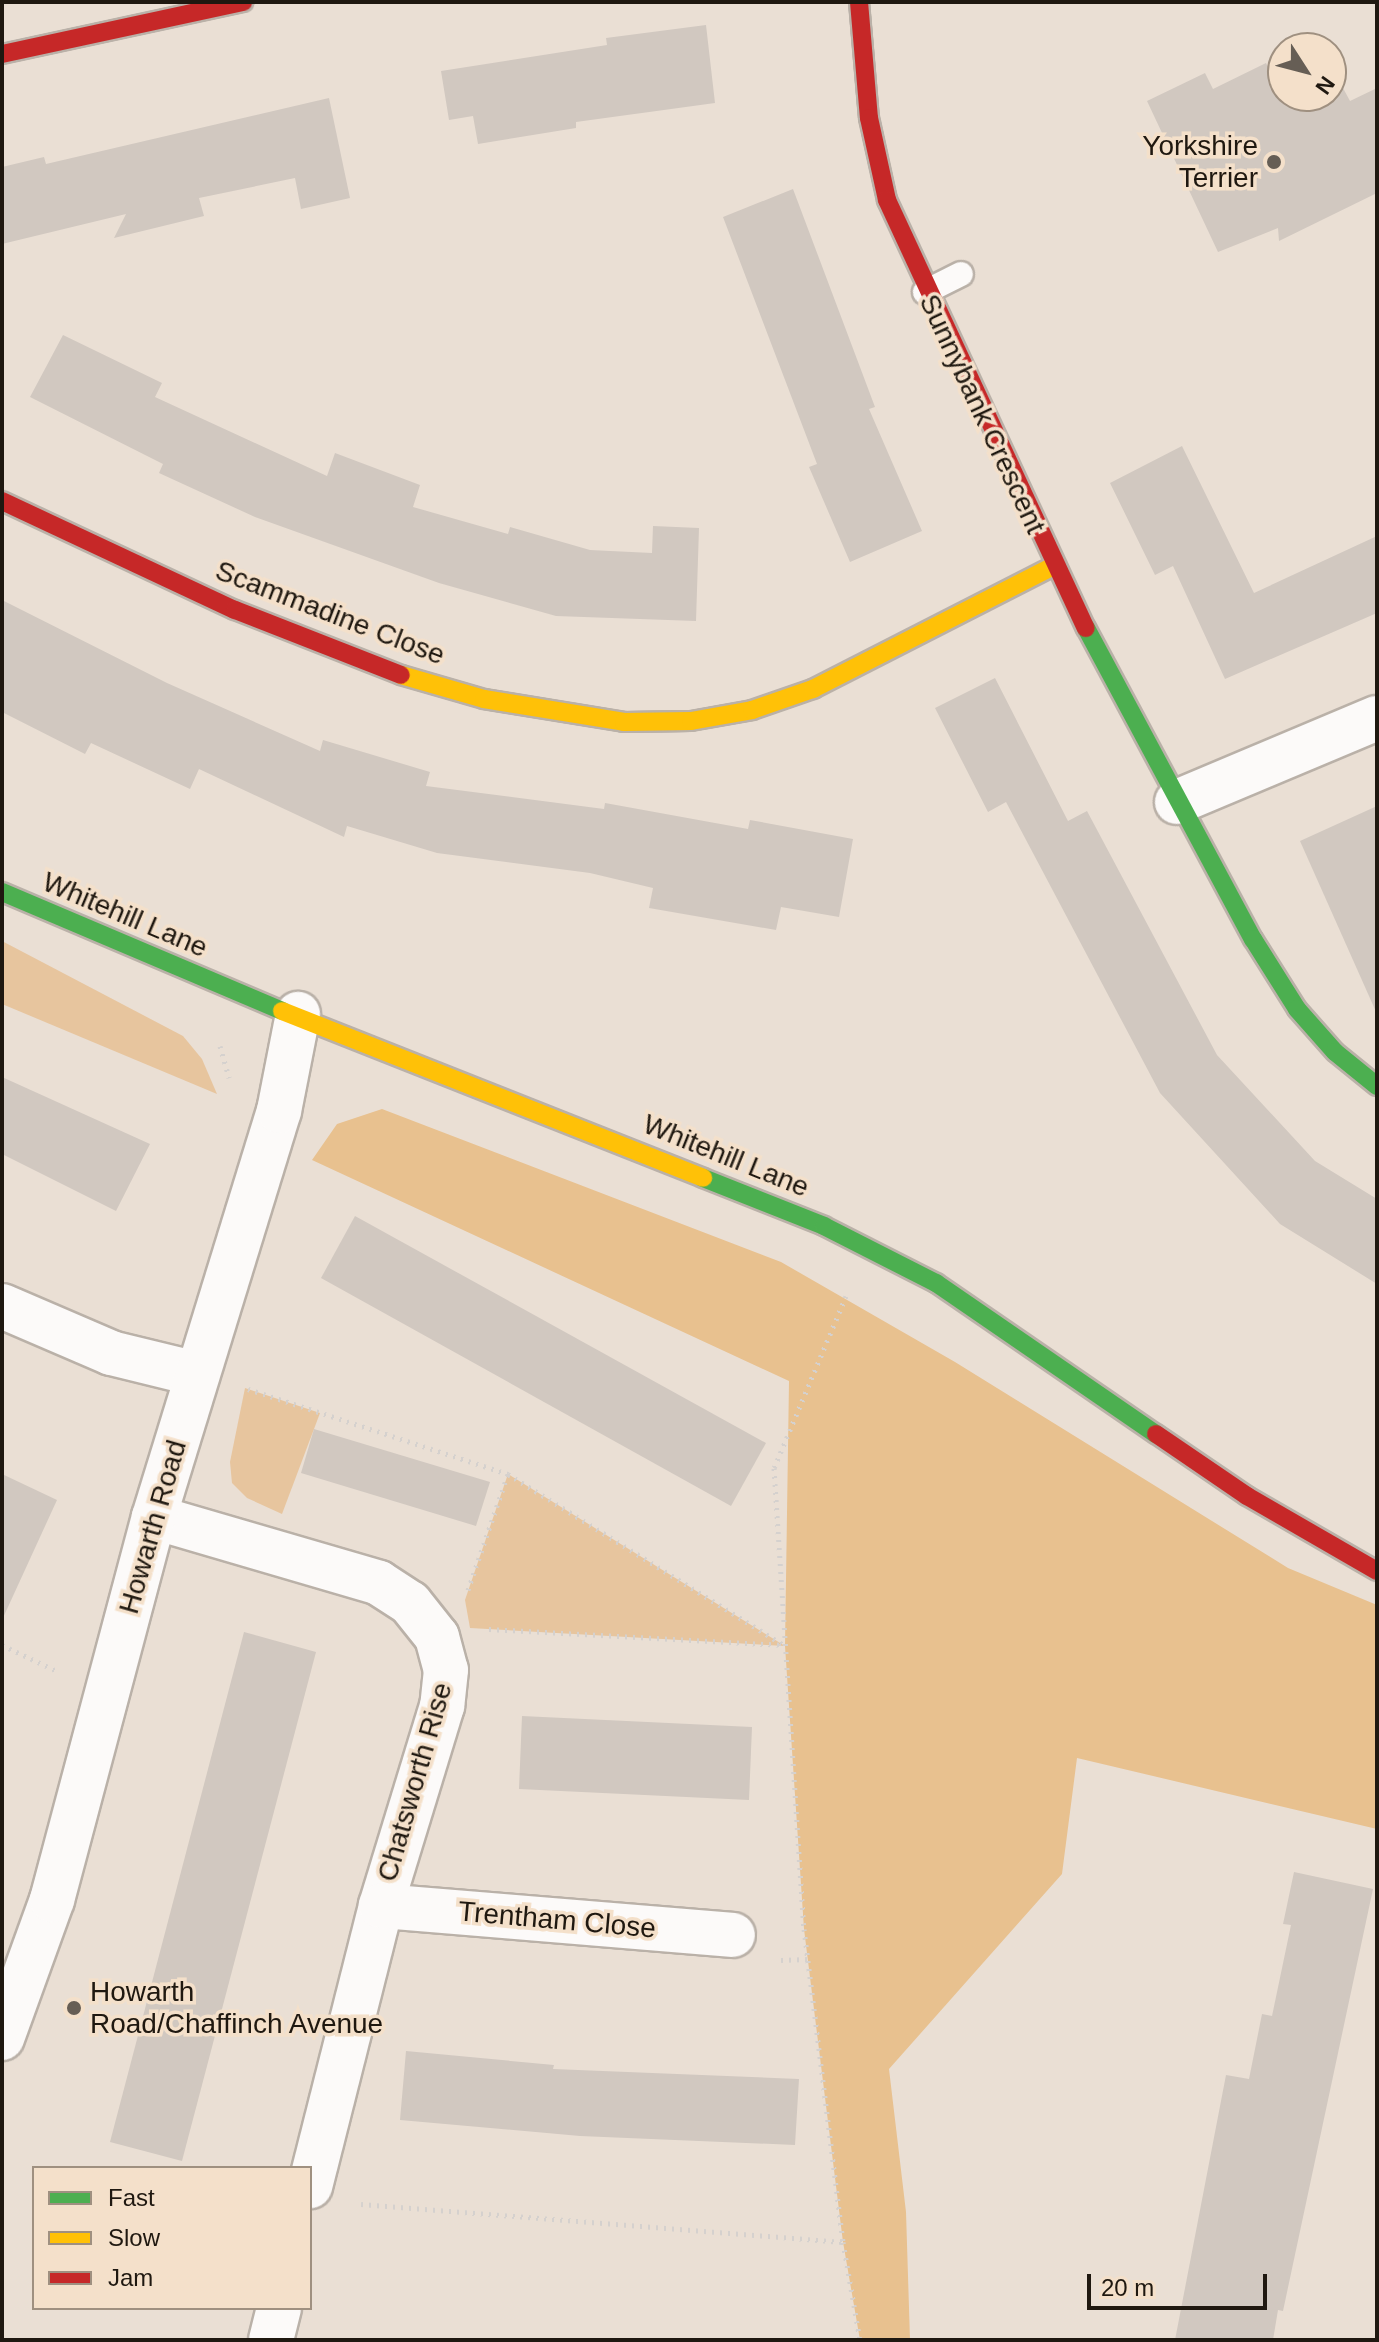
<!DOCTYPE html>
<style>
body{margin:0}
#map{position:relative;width:1379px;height:2342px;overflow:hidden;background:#eadfd4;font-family:Helvetica,sans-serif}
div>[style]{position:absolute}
.green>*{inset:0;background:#e7c59e}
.forest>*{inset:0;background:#e8c18f}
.building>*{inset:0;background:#d1c8c0}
.path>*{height:5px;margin-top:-2.5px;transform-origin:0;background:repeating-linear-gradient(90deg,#d5d1ce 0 2px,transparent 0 8px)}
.roads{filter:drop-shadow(2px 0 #bab1a8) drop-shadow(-2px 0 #bab1a8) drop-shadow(0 2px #bab1a8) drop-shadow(0 -2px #bab1a8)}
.lane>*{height:24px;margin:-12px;padding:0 12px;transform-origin:12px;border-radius:12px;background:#fcfaf9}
.street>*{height:44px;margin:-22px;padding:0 22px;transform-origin:22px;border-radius:22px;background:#fcfaf9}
.fast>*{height:18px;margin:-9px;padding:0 9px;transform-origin:9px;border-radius:9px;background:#4caf50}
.slow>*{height:18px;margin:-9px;padding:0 9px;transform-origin:9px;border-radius:9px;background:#ffc107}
.jam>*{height:18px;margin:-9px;padding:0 9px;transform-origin:9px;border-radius:9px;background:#c62828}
.dots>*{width:22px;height:22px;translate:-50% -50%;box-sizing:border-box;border:4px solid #f4e0ca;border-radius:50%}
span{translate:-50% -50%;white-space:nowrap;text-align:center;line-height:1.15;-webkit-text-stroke:7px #f4e0ca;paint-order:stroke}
.poi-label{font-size:28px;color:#1f1810}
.right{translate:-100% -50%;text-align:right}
.left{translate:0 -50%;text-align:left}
.street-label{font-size:28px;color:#1f1810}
.frame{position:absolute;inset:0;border:4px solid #1f1810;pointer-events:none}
.legend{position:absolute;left:32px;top:2166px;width:280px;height:144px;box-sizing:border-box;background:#f4e0ca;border:2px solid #9f9080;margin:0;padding:10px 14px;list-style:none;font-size:24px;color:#1f1810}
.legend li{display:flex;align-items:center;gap:16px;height:40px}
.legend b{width:40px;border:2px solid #9f9080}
.north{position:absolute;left:1267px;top:32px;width:80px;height:80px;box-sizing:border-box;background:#f4e0ca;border:2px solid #9f9080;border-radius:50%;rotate:126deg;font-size:22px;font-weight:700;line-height:32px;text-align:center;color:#1f1810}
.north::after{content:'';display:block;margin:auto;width:28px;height:36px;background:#665e55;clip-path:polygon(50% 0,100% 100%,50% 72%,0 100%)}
.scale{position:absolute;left:1087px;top:2274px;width:180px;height:36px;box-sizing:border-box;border:4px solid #1f1810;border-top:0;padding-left:10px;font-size:24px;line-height:28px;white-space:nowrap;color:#1f1810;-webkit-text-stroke:6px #f4e0ca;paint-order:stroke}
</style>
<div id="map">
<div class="green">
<i style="clip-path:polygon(2px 941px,183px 1036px,202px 1059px,217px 1094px,2px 1004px)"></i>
<i style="clip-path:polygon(245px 1388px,320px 1413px,282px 1514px,247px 1498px,232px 1483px,230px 1462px)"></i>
<i style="clip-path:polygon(508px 1474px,785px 1646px,470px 1628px,465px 1600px)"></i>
</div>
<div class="forest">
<i style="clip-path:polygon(382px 1109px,781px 1262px,955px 1362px,1288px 1568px,1377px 1605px,1377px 1829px,1077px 1758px,1062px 1874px,889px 2069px,906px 2212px,910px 2340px,860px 2340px,843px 2242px,804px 1929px,785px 1646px,789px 1381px,312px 1160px,337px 1124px)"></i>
</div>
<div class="building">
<i style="clip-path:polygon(706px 25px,715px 103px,576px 122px,576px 128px,478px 144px,473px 116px,449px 120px,441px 71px,607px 45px,606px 38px)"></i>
<i style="clip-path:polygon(1266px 63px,1284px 100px,1331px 96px,1331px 77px,1336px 75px,1350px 101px,1377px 88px,1377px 193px,1279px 241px,1278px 228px,1218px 252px,1147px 101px,1205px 73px,1213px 89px)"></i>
<i style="clip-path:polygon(329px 98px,350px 198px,301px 209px,295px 178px,199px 198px,204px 216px,114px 238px,126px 214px,2px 244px,2px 167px,44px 157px,46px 164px)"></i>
<i style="clip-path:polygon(793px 189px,875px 407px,869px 409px,922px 531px,850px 562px,809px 467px,817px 464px,723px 217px)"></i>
<i style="clip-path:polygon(63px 335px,162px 383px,155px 397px,327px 476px,335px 453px,420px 485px,413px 507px,508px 534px,510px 527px,590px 550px,652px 553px,653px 526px,699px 528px,696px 621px,556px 616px,439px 583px,255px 517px,159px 473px,163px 464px,30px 397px)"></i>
<i style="clip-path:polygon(1182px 446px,1254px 593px,1377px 536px,1377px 613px,1225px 679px,1173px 566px,1155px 575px,1110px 483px)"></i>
<i style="clip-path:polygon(2px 600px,167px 683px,320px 751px,323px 740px,430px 772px,426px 786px,604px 809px,605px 803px,748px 829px,750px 820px,853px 839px,839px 917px,781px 907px,776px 930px,649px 908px,653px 888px,590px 873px,437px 853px,347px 826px,344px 837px,199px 769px,190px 789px,91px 743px,85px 754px,2px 712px)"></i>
<i style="clip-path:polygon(995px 678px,1068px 821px,1087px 811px,1217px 1055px,1315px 1161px,1377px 1199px,1377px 1284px,1280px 1224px,1160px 1093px,1006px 802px,988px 812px,935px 708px)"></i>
<i style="clip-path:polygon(1377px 806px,1377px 1014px,1300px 841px)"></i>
<i style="clip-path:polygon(2px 1077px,150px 1144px,116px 1211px,2px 1154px)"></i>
<i style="clip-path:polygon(355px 1216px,766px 1443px,731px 1506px,321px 1278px)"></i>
<i style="clip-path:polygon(314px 1429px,490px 1482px,476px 1526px,301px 1473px)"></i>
<i style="clip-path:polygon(2px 1474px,57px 1500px,2px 1620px)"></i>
<i style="clip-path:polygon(244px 1632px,316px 1652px,182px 2161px,110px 2142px)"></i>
<i style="clip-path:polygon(522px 1716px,752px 1727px,749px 1800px,519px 1789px)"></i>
<i style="clip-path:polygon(1294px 1872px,1373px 1889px,1283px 2311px,1278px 2310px,1273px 2340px,1175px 2340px,1226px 2075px,1249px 2079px,1262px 2014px,1272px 2016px,1291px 1925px,1283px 1924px)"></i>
<i style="clip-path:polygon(406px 2051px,554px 2065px,553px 2069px,799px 2079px,795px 2145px,580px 2136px,400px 2120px)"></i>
</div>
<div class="path">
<i style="left:220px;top:1046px;width:33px;rotate:74deg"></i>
<i style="left:846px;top:1296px;width:186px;rotate:112.7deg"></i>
<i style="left:774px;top:1468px;width:462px;rotate:86.3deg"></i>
<i style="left:804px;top:1929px;width:315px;rotate:82.9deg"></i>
<i style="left:843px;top:2242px;width:99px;rotate:80.2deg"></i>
<i style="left:248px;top:1389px;width:274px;rotate:18.1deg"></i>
<i style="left:508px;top:1474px;width:325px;rotate:31.8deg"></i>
<i style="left:468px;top:1590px;width:123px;rotate:-71deg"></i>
<i style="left:489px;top:1629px;width:293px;rotate:3.1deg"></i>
<i style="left:2px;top:1645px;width:63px;rotate:25.3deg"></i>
<i style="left:781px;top:1960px;width:27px;rotate:-2deg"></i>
<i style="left:361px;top:2204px;width:483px;rotate:4.5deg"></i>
</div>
<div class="roads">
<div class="lane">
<i style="left:925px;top:292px;width:40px;rotate:-26.6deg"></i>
</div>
<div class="street">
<i style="left:1177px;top:802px;width:217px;rotate:-22.8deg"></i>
<i style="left:2px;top:1306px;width:119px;rotate:23.3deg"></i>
<i style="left:111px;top:1353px;width:89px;rotate:13.7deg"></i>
<i style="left:154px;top:1517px;width:234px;rotate:16.3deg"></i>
<i style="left:379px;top:1583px;width:37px;rotate:33deg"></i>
<i style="left:410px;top:1603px;width:43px;rotate:51.5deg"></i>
<i style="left:437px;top:1637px;width:34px;rotate:75deg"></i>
<i style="left:446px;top:1670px;width:36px;rotate:96deg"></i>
<i style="left:442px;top:1706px;width:209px;rotate:107deg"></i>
<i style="left:381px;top:1906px;width:289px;rotate:104.2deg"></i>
<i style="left:381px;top:1906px;width:353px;rotate:4.7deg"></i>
<i style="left:2px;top:2038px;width:147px;rotate:-70.1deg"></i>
<i style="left:52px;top:1900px;width:396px;rotate:-75.1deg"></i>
<i style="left:154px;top:1517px;width:425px;rotate:-72.9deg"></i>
<i style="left:279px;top:1111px;width:99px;rotate:-78.9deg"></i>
<i style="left:271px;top:2340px;width:33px;rotate:-76deg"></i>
</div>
<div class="fast">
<i style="left:1086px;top:628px;width:353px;rotate:61.8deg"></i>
<i style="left:1253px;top:939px;width:83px;rotate:57.8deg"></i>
<i style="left:1297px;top:1009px;width:57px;rotate:48.5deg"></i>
<i style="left:1335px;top:1052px;width:54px;rotate:39deg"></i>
<i style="left:2px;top:892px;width:304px;rotate:23deg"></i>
<i style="left:703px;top:1178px;width:130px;rotate:21.6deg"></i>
<i style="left:824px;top:1226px;width:126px;rotate:27deg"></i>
<i style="left:936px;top:1283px;width:267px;rotate:34.5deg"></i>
</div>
<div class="slow">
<i style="left:401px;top:675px;width:86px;rotate:16.1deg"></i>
<i style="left:484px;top:699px;width:142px;rotate:9.3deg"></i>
<i style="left:624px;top:722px;width:67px;rotate:-0.9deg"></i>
<i style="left:691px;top:721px;width:62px;rotate:-10.2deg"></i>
<i style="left:752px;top:710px;width:65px;rotate:-19deg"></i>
<i style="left:813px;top:689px;width:270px;rotate:-27.1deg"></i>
<i style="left:282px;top:1011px;width:453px;rotate:21.6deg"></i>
</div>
<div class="jam">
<i style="left:859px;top:2px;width:116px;rotate:85.1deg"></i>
<i style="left:869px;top:118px;width:84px;rotate:77.6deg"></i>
<i style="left:887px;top:200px;width:472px;rotate:65.1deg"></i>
<i style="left:2px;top:54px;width:247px;rotate:-12.2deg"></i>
<i style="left:2px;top:501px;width:257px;rotate:25.1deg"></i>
<i style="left:235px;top:610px;width:178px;rotate:21.4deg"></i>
<i style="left:1156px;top:1434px;width:110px;rotate:34.3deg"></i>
<i style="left:1247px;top:1496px;width:150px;rotate:30deg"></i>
</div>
</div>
<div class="dots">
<i style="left:1274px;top:162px;background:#665e55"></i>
<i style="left:74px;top:2008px;background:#665e55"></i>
</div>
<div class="poi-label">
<span class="right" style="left:1258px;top:162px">Yorkshire<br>Terrier</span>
<span class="left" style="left:90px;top:2008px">Howarth<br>Road/Chaffinch Avenue</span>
</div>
<div class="street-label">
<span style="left:982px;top:414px;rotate:65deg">Sunnybank Crescent</span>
<span style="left:330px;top:613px;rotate:21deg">Scammadine Close</span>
<span style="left:125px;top:915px;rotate:23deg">Whitehill Lane</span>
<span style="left:726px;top:1156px;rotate:22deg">Whitehill Lane</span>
<span style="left:153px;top:1527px;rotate:-74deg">Howarth Road</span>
<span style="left:415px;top:1782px;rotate:-74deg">Chatsworth Rise</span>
<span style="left:557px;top:1920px;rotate:5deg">Trentham Close</span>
</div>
<div class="frame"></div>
<ul class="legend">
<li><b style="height:10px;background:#4caf50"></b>Fast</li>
<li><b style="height:10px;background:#ffc107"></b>Slow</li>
<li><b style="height:10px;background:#c62828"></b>Jam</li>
</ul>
<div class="north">N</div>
<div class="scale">20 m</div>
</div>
